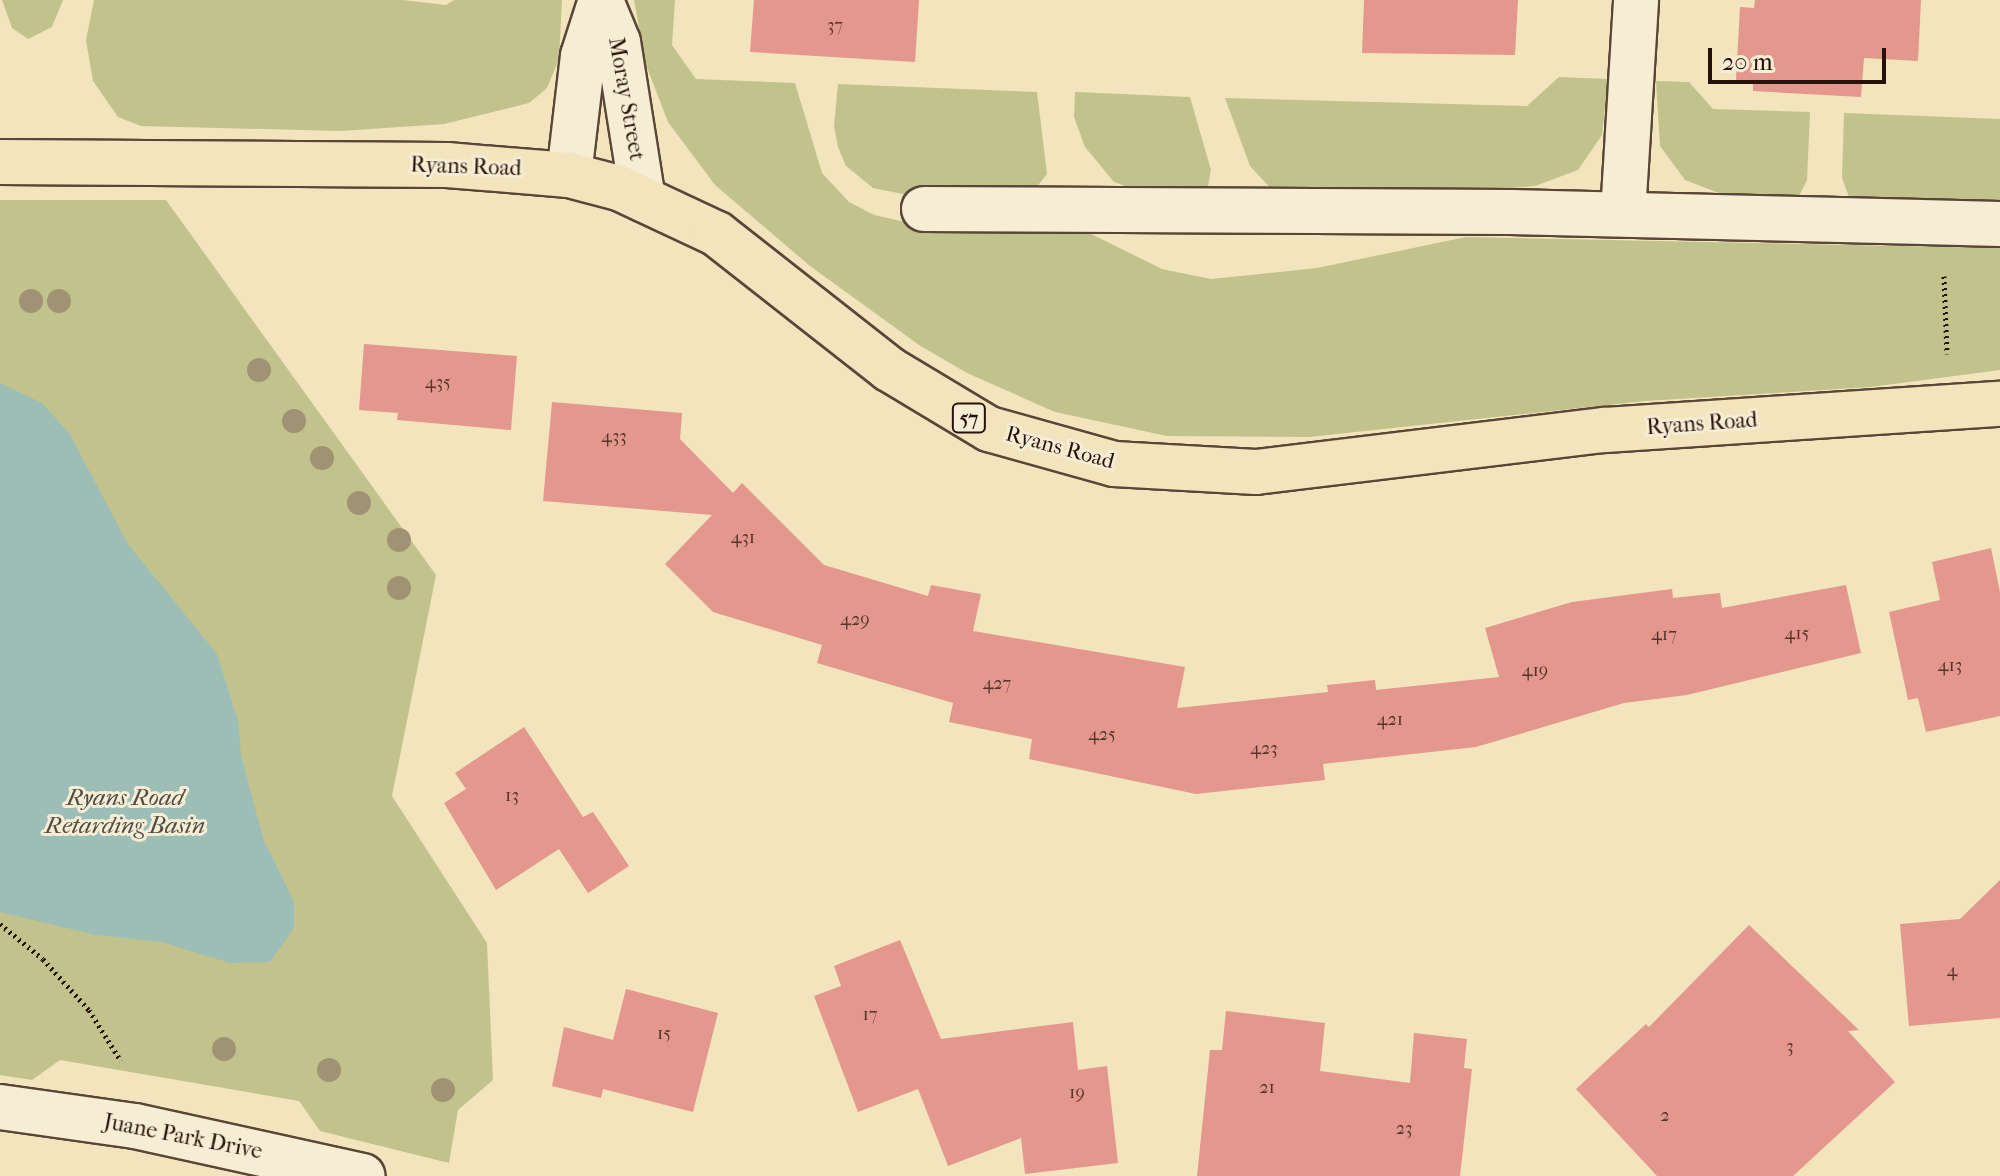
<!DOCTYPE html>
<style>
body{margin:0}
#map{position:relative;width:2000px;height:1176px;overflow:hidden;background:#f2e4bd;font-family:"IM FELL French Canon",serif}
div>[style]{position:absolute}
.green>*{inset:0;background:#c2c28c}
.water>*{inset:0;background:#9cbeb6}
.building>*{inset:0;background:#e3978d}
.path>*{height:5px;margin-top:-2.5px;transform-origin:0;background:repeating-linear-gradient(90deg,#26120a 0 2px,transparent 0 6px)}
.roads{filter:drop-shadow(2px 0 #594637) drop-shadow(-2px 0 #594637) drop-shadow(0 2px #594637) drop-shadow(0 -2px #594637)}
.street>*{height:44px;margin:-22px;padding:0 22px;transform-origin:22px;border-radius:22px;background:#f7edd4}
.primary>*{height:44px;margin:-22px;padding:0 22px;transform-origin:22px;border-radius:22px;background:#f2e4bd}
.trees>*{width:24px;height:24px;margin:-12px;border-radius:50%;background:#a09374}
span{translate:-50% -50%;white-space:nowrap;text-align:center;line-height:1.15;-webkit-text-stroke:6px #f7edd4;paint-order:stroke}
.number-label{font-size:18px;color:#55332b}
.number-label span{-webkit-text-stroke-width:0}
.shield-label span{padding:2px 6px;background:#f7edd4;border:2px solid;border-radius:6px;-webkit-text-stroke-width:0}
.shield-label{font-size:20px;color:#26120a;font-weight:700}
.street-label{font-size:22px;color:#26120a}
.water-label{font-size:24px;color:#4f4e46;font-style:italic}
.scale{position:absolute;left:1708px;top:48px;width:178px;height:36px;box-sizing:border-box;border:4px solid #26120a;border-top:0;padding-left:10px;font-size:24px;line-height:28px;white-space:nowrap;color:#26120a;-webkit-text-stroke:6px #f7edd4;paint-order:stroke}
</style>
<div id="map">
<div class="green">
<i style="clip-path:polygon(2px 0,63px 0,52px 27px,28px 39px,12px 28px)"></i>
<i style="clip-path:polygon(94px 0,403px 0,446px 5px,454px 0,562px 0,559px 59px,547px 88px,529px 103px,444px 124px,341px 131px,141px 126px,118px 117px,93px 81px,86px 40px)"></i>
<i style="clip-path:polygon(634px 0,675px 0,672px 45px,696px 79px,795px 83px,822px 173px,849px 202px,874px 215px,901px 221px,1079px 228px,1162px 269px,1211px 279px,1317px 268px,1466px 237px,2000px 248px,2000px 370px,1871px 387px,1645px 401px,1309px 437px,1167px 436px,1055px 412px,967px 373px,919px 345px,810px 266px,715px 185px,668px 122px,646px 65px)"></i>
<i style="clip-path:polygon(1559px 77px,1608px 79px,1602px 135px,1578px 170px,1535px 186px,1455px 193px,1274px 192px,1250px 166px,1225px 98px,1527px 106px)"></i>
<i style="clip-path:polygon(1656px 81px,1689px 82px,1713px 109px,1810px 112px,1807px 180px,1799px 196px,1719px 193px,1685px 180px,1660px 146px)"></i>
<i style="clip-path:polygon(838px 84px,1037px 92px,1047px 174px,1035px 189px,918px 197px,873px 188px,846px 166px,838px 147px,834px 126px)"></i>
<i style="clip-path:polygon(1075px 92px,1190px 97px,1211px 170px,1208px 186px,1139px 191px,1114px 182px,1085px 147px,1074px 117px)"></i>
<i style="clip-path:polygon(1844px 113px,2000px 119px,2000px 201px,1849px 197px,1842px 178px)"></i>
<i style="clip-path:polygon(0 200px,166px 200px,436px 575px,392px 796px,487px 943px,493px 1080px,458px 1110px,449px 1163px,320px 1131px,299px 1101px,60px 1060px,32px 1080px,0 1075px)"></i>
</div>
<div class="water">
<i style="clip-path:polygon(0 383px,42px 403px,69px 433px,128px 544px,217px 654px,238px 721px,241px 755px,263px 838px,294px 902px,294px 928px,270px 962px,230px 963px,162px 942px,96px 935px,0 912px)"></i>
</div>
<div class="building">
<i style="clip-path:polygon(754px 0,919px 0,915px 62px,750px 52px)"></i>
<i style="clip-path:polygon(1364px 0,1518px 0,1515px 55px,1362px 53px)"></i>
<i style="clip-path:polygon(1755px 0,1921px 0,1918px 61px,1864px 58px,1861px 97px,1753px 91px,1753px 81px,1736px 80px,1740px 7px,1754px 8px)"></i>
<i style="clip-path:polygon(364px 344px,517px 356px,511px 430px,397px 420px,398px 413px,359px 410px)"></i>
<i style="clip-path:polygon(552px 402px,682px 413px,680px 439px,733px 493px,742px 483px,824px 565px,928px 596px,931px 585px,981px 594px,973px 631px,1185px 667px,1177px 708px,1328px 692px,1327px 685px,1375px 680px,1376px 690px,1499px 677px,1485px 628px,1572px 602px,1672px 589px,1673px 598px,1720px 593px,1722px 608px,1846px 585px,1861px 653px,1687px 695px,1624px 703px,1476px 747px,1323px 764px,1325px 780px,1196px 794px,1029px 759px,1032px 739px,949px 722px,953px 703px,817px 663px,822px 645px,713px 612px,665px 564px,712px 515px,543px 501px)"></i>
<i style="clip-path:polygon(1991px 548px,2000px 592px,2000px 716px,1926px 732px,1918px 698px,1908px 700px,1889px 612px,1940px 600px,1932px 562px)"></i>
<i style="clip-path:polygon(524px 727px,583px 817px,593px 812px,629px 866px,588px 893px,559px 849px,496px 890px,444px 803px,466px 789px,455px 773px)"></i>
<i style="clip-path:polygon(2000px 880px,2000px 1018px,1909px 1026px,1900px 924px,1960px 919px)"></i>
<i style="clip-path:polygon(1749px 925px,1859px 1030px,1848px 1031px,1895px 1082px,1793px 1176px,1657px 1176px,1576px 1089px,1646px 1024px,1649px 1027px)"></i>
<i style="clip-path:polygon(900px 940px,941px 1039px,1073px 1022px,1078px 1070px,1107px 1066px,1118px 1163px,1025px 1174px,1021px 1138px,948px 1166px,918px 1089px,858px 1112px,814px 996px,841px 986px,834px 966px)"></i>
<i style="clip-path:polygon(626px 989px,718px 1013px,693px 1112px,603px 1089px,601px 1098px,552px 1086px,564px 1027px,613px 1040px)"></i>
<i style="clip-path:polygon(1226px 1011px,1325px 1023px,1320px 1071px,1410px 1083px,1414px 1033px,1467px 1039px,1464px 1068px,1472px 1069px,1460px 1176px,1197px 1176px,1210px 1050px,1222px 1050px)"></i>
</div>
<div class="path">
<i style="left:1944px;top:276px;width:78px;rotate:87.8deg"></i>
<i style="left:0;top:924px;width:55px;rotate:39.1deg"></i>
<i style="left:43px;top:959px;width:69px;rotate:48deg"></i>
<i style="left:89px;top:1010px;width:60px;rotate:57.9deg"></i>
</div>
<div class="roads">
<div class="street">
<i style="left:601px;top:1px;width:44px;rotate:67.5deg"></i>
<i style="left:618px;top:42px;width:159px;rotate:81deg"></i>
<i style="left:569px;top:175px;width:120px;rotate:-83.3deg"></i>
<i style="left:583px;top:56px;width:59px;rotate:-72.2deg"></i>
<i style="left:924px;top:209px;width:586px;rotate:0.29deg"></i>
<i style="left:1510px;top:212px;width:490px;rotate:1.4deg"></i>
<i style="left:1623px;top:214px;width:214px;rotate:-86.5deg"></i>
<i style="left:0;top:1107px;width:136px;rotate:8deg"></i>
<i style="left:135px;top:1126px;width:233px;rotate:12.4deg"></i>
</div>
<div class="primary">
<i style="left:0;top:162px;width:447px;rotate:0.4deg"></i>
<i style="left:447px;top:165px;width:122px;rotate:4.7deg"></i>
<i style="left:569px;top:175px;width:52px;rotate:14.6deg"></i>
<i style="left:619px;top:188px;width:108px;rotate:25.1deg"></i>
<i style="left:717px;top:234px;width:219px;rotate:38.1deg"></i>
<i style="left:889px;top:369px;width:117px;rotate:31deg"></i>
<i style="left:989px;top:429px;width:130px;rotate:15.6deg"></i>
<i style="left:1114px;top:464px;width:142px;rotate:3.2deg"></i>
<i style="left:1256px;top:472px;width:352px;rotate:-6.9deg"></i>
<i style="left:1605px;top:430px;width:396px;rotate:-3.8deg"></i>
</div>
</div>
<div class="trees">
<i style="left:31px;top:301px"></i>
<i style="left:59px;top:301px"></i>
<i style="left:259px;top:370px"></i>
<i style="left:294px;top:421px"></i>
<i style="left:322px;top:458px"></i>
<i style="left:359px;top:503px"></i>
<i style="left:399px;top:540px"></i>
<i style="left:399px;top:588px"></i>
<i style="left:224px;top:1049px"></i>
<i style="left:329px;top:1070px"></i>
<i style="left:443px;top:1090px"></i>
</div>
<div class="number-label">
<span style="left:835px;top:26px">37</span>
<span style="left:438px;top:383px">435</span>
<span style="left:614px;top:437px">433</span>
<span style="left:743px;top:538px">431</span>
<span style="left:855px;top:620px">429</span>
<span style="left:1797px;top:634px">415</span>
<span style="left:1664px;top:635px">417</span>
<span style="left:1950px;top:666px">413</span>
<span style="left:1535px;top:671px">419</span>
<span style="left:997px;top:684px">427</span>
<span style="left:1390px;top:720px">421</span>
<span style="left:1102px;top:735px">425</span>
<span style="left:1264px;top:749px">423</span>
<span style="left:512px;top:796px">13</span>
<span style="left:1952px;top:971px">4</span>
<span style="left:870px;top:1015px">17</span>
<span style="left:664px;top:1034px">15</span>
<span style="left:1790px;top:1047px">3</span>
<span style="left:1267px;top:1088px">21</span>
<span style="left:1077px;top:1093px">19</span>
<span style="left:1665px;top:1116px">2</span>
<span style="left:1404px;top:1129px">23</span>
</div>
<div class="shield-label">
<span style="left:969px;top:418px">57</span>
</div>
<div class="street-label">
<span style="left:626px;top:99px;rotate:80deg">Moray Street</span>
<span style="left:466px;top:167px;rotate:2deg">Ryans Road</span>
<span style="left:1702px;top:424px;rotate:-4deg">Ryans Road</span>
<span style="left:1060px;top:448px;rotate:15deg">Ryans Road</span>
<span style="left:183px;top:1137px;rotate:11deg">Juane Park Drive</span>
</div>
<div class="water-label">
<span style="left:125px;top:812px">Ryans Road<br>Retarding Basin</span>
</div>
<div class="scale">20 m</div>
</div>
